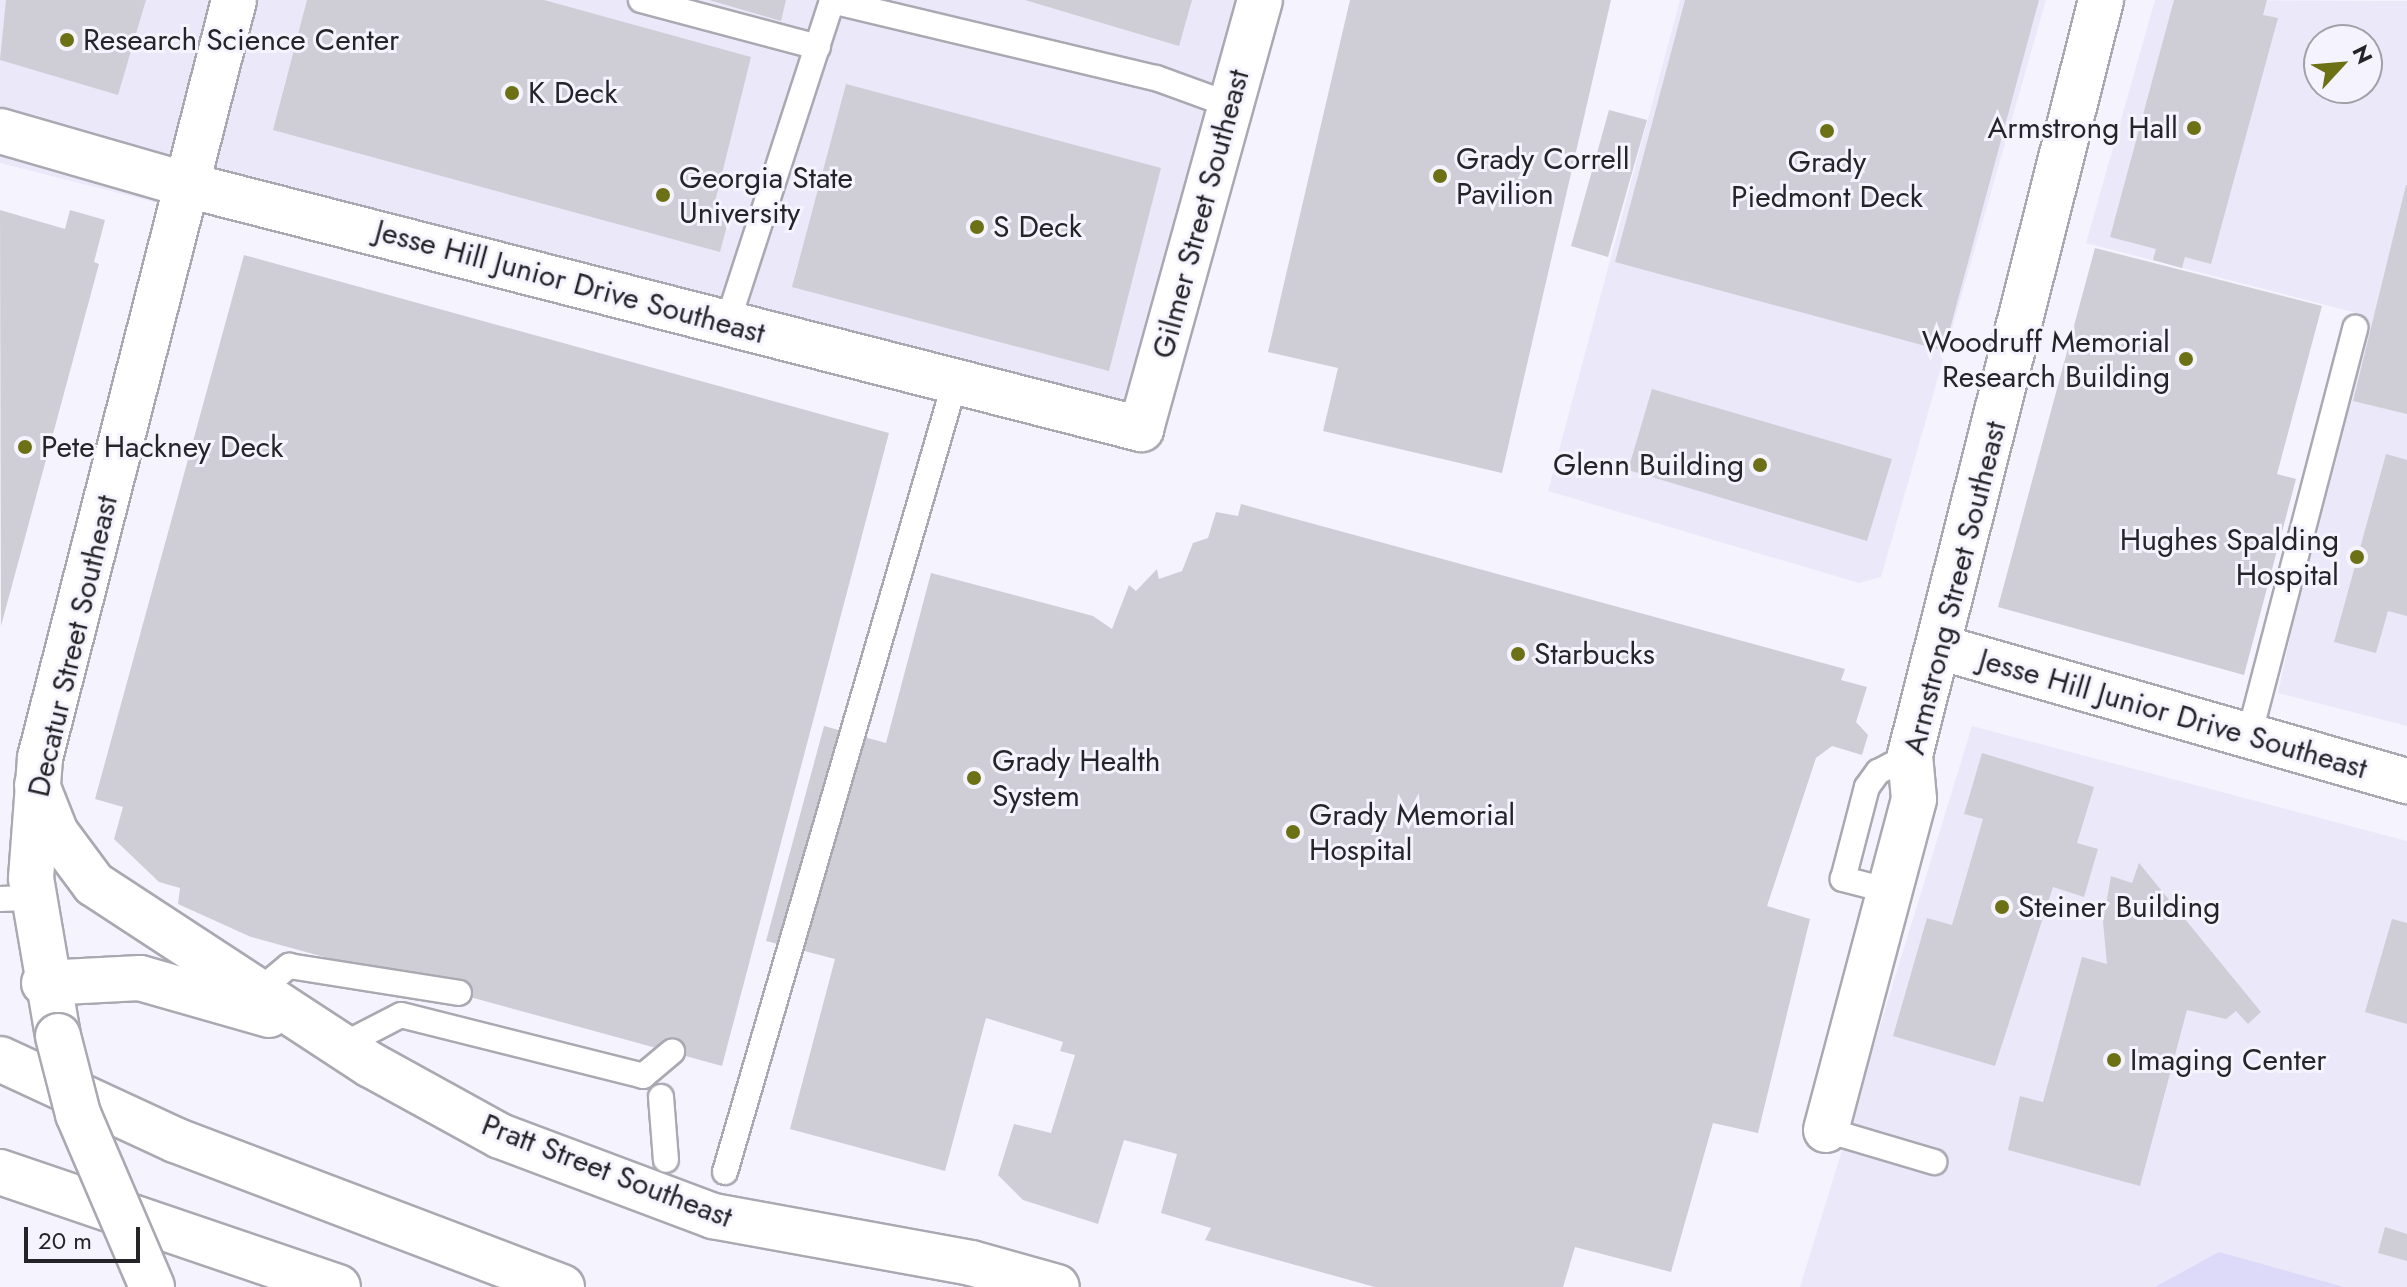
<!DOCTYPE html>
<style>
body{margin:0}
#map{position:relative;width:2407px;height:1287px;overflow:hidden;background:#f5f4fe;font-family:Jost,sans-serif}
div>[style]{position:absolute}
.built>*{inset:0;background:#eae8f9}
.green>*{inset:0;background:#ddd9f9}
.building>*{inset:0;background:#cfced7}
.roads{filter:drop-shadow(2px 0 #aaa9b2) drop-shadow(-2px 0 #aaa9b2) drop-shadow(0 2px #aaa9b2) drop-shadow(0 -2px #aaa9b2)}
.lane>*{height:24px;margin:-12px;padding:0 12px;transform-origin:12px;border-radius:12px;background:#fff}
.street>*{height:44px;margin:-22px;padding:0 22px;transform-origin:22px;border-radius:22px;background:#fff}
.secondary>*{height:44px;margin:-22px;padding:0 22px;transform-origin:22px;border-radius:22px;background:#fff}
.highway>*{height:44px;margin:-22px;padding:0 22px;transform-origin:22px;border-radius:22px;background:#fff}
.bridges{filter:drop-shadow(2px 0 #aaa9b2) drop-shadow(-2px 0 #aaa9b2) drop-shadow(0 2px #aaa9b2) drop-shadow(0 -2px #aaa9b2)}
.secondary-bridge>*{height:44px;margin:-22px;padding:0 22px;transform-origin:22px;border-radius:22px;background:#fff}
.dots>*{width:22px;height:22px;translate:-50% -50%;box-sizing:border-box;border:4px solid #f5f4fe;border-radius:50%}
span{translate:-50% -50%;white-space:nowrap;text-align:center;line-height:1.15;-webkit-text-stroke:6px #f5f4fe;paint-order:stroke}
.poi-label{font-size:30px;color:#252428}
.left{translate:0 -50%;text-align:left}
.right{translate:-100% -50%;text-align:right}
.street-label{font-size:30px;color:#252428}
.north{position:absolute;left:2303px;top:24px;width:80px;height:80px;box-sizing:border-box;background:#f5f4fe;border:2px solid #a2a1a8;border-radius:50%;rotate:64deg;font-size:22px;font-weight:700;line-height:32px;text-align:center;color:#252428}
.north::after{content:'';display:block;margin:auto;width:28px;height:36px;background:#6d7116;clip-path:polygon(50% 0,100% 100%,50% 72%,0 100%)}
.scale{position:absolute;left:24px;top:1227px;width:116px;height:36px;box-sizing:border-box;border:4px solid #252428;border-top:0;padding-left:10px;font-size:24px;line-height:28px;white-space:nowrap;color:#252428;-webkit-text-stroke:6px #f5f4fe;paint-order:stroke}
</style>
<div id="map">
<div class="built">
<i style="clip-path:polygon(0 0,1252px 0,1134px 450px,0 163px)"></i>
<i style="clip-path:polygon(1680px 0,2046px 0,1881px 577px,1859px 583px,1548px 491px)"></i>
<i style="clip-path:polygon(evenodd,2155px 0,2407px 1px,2407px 726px,2278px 693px,2360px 314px,2086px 243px,2155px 0,2319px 40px,2367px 40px,2367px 88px,2319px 88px,2319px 40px)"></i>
<i style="clip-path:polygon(1972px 726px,2407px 841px,2407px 1287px,1800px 1287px)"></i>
</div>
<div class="green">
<i style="clip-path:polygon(2219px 1252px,2344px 1287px,2155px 1287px)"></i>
</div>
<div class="building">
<i style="clip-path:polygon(6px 0,146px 0,118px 95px,0 60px)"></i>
<i style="clip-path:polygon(307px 0,544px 0,751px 57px,711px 218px,728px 222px,720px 252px,273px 130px)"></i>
<i style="clip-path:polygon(709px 0,786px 0,781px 21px)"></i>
<i style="clip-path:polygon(1025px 0,1192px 0,1179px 46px)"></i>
<i style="clip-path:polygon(1350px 0,1611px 0,1502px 473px,1323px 431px,1338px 368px,1268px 352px)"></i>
<i style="clip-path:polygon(1685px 0,2039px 0,1944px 351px,1615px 262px)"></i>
<i style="clip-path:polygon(2174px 0,2267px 0,2263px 15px,2278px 18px,2211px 264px,2185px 257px,2182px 268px,2153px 260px,2156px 249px,2110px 237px)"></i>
<i style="clip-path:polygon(846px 84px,1161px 168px,1109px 371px,792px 287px)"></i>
<i style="clip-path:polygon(1609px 110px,1647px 120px,1608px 257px,1571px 246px)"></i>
<i style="clip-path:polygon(2406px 185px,2407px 185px,2407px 414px,2353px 401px)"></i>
<i style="clip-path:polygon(0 210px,65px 229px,70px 210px,105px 220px,94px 262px,99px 264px,1px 626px)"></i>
<i style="clip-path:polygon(2095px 248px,2322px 306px,2277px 474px,2296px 479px,2244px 675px,1998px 607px)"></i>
<i style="clip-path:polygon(244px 255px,889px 433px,722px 1066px,251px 937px,178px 904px,180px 888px,159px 882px,114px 839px,123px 807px,95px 799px)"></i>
<i style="clip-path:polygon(1652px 389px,1892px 459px,1867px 541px,1628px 470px)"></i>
<i style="clip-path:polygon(2386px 454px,2407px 460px,2407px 616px,2388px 611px,2376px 653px,2334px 642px)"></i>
<i style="clip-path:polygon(1241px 504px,1845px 669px,1841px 680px,1867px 687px,1856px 722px,1868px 735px,1862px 755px,1832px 746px,1816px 758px,1767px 906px,1810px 919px,1758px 1133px,1713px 1123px,1671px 1272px,1575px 1247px,1563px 1287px,1375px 1287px,1205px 1240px,1211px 1228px,1161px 1213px,1177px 1154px,1124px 1140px,1098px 1224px,1023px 1200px,998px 1175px,1014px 1124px,1051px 1133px,1075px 1055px,1060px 1051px,1063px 1042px,986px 1018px,945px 1171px,790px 1129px,835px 959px,766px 941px,824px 726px,886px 743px,931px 573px,1093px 616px,1112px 629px,1129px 585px,1136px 591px,1157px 569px,1159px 579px,1182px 571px,1193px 543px,1208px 538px,1216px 512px,1238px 516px)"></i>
<i style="clip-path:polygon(1982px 753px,2094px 787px,2077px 843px,2098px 849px,2084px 897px,2053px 887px,1995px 1066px,1893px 1036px,1927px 918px,1952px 925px,1983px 819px,1964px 814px)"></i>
<i style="clip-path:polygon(2139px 863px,2261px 1012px,2248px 1024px,2236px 1011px,2226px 1019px,2187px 1010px,2140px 1186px,2008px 1150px,2020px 1096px,2043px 1102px,2082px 957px,2107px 964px,2103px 922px,2111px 876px,2132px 883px)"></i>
<i style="clip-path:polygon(2392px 919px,2407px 923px,2407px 1024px,2365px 1012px)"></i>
<i style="clip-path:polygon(2385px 1227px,2407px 1234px,2407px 1261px,2378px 1253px)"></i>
</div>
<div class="roads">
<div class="lane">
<i style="left:641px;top:0;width:183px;rotate:14.9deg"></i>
<i style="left:727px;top:324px;width:340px;rotate:-72deg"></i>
<i style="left:832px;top:1px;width:333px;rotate:13.4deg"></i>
<i style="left:1156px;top:78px;width:79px;rotate:20deg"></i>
<i style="left:2249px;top:736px;width:422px;rotate:-75.4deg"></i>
<i style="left:1890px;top:891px;width:49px;rotate:-165.7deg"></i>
<i style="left:1843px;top:879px;width:95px;rotate:-75.4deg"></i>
<i style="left:1867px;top:787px;width:19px;rotate:-54deg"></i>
<i style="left:1878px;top:772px;width:36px;rotate:-28deg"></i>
<i style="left:0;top:899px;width:33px;rotate:-2deg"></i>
<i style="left:260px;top:990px;width:38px;rotate:-40deg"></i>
<i style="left:289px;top:966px;width:172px;rotate:9deg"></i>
<i style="left:343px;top:1045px;width:65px;rotate:-27.3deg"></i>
<i style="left:401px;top:1015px;width:250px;rotate:14.1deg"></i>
<i style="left:643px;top:1076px;width:38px;rotate:-40deg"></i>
<i style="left:661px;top:1097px;width:63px;rotate:85.5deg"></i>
<i style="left:1826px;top:1130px;width:113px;rotate:16.5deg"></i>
<i style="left:725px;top:1172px;width:823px;rotate:-73.77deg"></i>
</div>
<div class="street">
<i style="left:0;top:131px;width:195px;rotate:16.1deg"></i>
<i style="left:187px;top:185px;width:985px;rotate:14.35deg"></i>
<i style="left:1141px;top:429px;width:445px;rotate:-74.5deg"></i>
<i style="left:1939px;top:647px;width:487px;rotate:16deg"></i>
<i style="left:37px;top:785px;width:52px;rotate:68.4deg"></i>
<i style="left:56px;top:833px;width:64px;rotate:53.3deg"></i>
<i style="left:94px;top:884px;width:331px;rotate:33.2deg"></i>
<i style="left:371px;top:1065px;width:147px;rotate:28.8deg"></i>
<i style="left:500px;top:1136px;width:228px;rotate:20.6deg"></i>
<i style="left:713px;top:1216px;width:262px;rotate:10.3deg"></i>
<i style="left:971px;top:1263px;width:89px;rotate:15.6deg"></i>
<i style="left:44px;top:983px;width:96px;rotate:-3deg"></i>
<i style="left:140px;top:978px;width:134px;rotate:16deg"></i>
<i style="left:1826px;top:1130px;width:342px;rotate:-75.1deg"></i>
<i style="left:1914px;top:799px;width:44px;rotate:-95.2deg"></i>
<i style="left:1910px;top:755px;width:779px;rotate:-75.8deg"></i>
</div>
<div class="secondary">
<i style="left:58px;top:1036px;width:160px;rotate:-99.7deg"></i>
<i style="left:31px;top:878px;width:120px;rotate:-85.7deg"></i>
<i style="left:40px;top:758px;width:782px;rotate:-75.64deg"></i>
</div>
<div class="highway">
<i style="left:0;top:1059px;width:193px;rotate:24.8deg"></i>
<i style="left:175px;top:1140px;width:414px;rotate:20.8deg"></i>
<i style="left:0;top:1172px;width:357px;rotate:18.8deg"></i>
</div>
</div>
<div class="bridges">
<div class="secondary-bridge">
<i style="left:58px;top:1036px;width:81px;rotate:75.6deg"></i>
<i style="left:78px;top:1114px;width:188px;rotate:66.8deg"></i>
</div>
</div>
<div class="dots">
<i style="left:67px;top:40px;background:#6d7116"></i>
<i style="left:512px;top:93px;background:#6d7116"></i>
<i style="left:2194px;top:128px;background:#6d7116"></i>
<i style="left:1827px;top:131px;background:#6d7116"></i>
<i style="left:1440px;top:176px;background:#6d7116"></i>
<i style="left:663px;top:195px;background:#6d7116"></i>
<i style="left:977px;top:227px;background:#6d7116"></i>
<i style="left:2186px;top:359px;background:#6d7116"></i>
<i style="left:25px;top:447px;background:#6d7116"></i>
<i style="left:1760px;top:465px;background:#6d7116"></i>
<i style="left:2357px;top:557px;background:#6d7116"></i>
<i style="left:1518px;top:654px;background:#6d7116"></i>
<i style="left:974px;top:778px;background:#6d7116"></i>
<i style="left:1293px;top:832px;background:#6d7116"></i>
<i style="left:2002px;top:907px;background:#6d7116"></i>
<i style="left:2114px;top:1060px;background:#6d7116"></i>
</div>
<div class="poi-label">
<span class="left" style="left:83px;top:40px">Research Science Center</span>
<span class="left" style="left:528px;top:93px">K Deck</span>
<span class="right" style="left:2178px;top:128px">Armstrong Hall</span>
<span class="left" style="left:1456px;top:176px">Grady Correll<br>Pavilion</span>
<span style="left:1827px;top:179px">Grady<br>Piedmont Deck</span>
<span class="left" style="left:679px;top:195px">Georgia State<br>University</span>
<span class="left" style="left:993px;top:227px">S Deck</span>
<span class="right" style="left:2170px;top:359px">Woodruff Memorial<br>Research Building</span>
<span class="left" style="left:41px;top:447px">Pete Hackney Deck</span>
<span class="right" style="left:1744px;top:465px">Glenn Building</span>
<span class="right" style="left:2339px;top:557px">Hughes Spalding<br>Hospital</span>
<span class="left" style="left:1534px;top:654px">Starbucks</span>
<span class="left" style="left:992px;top:778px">Grady Health<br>System</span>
<span class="left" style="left:1309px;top:832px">Grady Memorial<br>Hospital</span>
<span class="left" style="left:2018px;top:907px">Steiner Building</span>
<span class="left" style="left:2130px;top:1060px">Imaging Center</span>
</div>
<div class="street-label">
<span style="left:1201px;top:214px;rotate:-75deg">Gilmer Street Southeast</span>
<span style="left:570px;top:282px;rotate:15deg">Jesse Hill Junior Drive Southeast</span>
<span style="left:1955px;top:588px;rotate:-76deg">Armstrong Street Southeast</span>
<span style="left:73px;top:646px;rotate:-77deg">Decatur Street Southeast</span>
<span style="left:2173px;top:714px;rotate:16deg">Jesse Hill Junior Drive Southeast</span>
<span style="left:607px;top:1171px;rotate:21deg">Pratt Street Southeast</span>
</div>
<div class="north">N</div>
<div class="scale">20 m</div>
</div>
